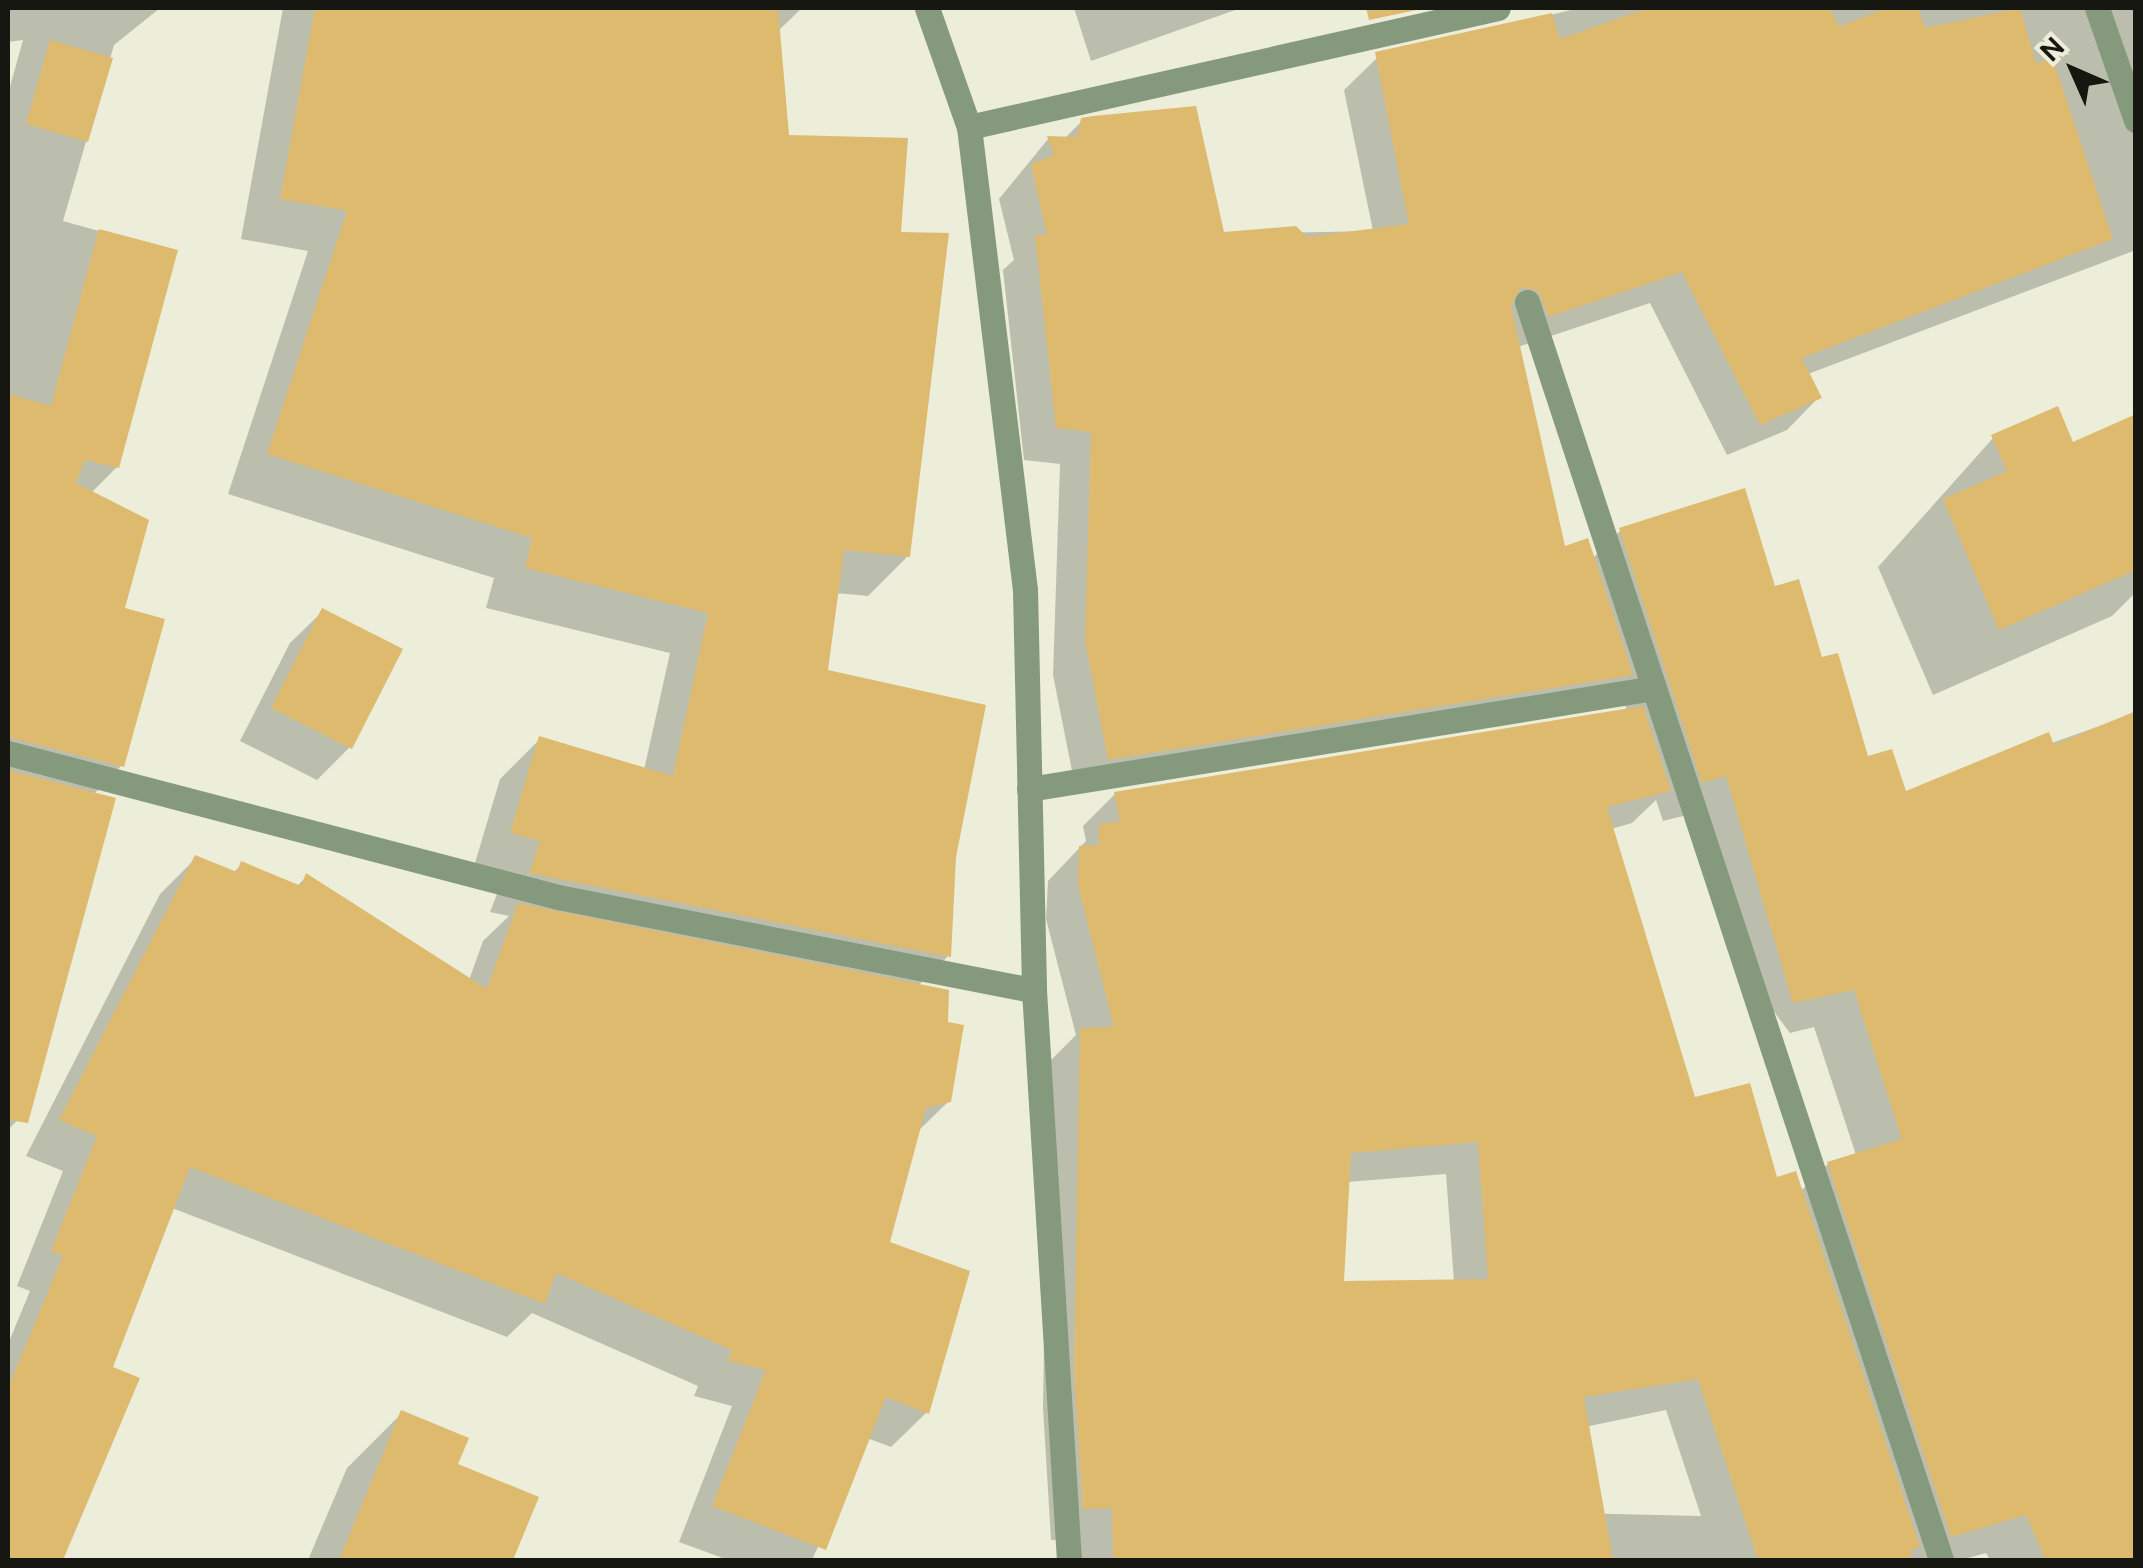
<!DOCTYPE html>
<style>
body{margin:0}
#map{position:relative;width:2143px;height:1568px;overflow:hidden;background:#eceed9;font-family:Ubuntu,sans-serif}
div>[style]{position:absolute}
.shadow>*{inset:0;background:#0003}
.building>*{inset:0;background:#deba6e}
.street>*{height:25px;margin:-12.5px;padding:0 12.5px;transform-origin:12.5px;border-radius:12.5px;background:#85997d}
span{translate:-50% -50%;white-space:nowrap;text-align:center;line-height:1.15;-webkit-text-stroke:8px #eceed9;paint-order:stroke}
.frame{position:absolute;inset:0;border:10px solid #161710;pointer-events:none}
.north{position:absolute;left:2023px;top:20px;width:100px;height:100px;-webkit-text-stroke:8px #eceed9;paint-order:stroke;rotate:315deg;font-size:28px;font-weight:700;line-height:40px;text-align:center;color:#161710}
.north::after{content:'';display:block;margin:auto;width:35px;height:45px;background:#161710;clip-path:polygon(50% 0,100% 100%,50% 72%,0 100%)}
</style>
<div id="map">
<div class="shadow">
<i style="clip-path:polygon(8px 8px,160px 8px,114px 45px,63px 221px,175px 252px,117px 467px,91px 493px,122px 610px,122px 765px,93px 795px,29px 1108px,8px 1130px,8px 796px,16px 788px,8px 786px,8px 94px,23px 40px,8px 42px)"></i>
<i style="clip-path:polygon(283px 8px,802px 8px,777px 32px,787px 137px,899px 235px,908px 556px,868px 596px,836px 593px,826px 672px,953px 857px,948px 956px,918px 986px,949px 1101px,917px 1132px,887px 1243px,927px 1412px,891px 1447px,867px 1438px,812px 1560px,728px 1560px,679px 1542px,732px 1406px,694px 1396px,698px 1386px,532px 1313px,507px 1337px,172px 1208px,110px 1368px,136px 1379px,60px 1560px,8px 1560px,8px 1344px,30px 1291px,17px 1286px,63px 1171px,26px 1156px,160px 894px,196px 858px,233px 873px,242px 864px,296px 887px,306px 877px,469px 980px,483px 941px,509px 916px,490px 912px,502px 881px,472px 873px,500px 779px,540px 739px,644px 770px,670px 653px,486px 608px,494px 578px,228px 494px,308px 251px,241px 239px)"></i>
<i style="clip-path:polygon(1074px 8px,1241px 8px,1091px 61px)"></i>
<i style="clip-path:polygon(evenodd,1579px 8px,1732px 8px,1735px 16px,1765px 8px,2136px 8px,2136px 250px,1808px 374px,1819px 397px,1787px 430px,1727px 455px,1650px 303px,1518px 347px,1563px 549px,1592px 559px,1620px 531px,1774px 589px,1821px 660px,1866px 759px,1905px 795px,2136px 713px,2136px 1560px,1990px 1560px,1986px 1553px,1961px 1560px,1541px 1560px,1540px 1545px,1572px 1513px,1701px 1516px,1666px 1410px,1465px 1452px,1467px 1560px,1081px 1560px,1081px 1539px,1051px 1540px,1043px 1408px,1048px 1063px,1076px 1035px,1046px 919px,1048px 881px,1086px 841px,1083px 826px,1115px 794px,1627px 711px,1618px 686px,1076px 791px,1053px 675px,1060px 464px,1024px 460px,1003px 270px,1014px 260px,999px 199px,1048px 139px,1064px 139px,1082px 121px,1222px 234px,1373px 231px,1344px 90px,1377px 58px,1579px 8px,1656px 800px,1663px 821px,1687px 815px,1727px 949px,1790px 1033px,1814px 1027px,1856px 1155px,1828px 1164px,1800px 1192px,1775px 1180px,1693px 1100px,1611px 829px,1632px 823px,1656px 800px,1579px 8px,1446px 1174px,1454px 1282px,1342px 1284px,1347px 1182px,1446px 1174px)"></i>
<i style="clip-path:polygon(1993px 438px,2136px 452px,2136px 592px,2112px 616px,1933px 695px,1878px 567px)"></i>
<i style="clip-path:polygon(323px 611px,350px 747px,317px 780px,240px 741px,290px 643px)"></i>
<i style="clip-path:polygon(402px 1413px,455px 1465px,536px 1498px,510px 1560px,308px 1560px,347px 1468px)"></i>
</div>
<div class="building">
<i style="clip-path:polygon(315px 8px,778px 8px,789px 135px,908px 138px,901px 232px,949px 233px,910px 557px,844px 550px,828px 670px,986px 705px,956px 857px,951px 957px,529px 873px,540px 841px,510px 833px,539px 736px,673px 776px,708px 613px,525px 568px,532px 538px,267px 454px,347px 211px,280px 199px)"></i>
<i style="clip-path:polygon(1366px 8px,1426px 8px,1369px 20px)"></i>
<i style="clip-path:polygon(1648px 8px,1830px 8px,1839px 27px,1886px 8px,1918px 8px,1925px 28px,2020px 8px,2036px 63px,2053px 59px,2113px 239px,1802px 358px,1822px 398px,1760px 425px,1682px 272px,1549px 317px,1538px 291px,1521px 287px,1511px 306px,1565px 546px,1588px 538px,1633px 675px,1108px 760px,1085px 641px,1091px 432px,1056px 428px,1035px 235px,1047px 235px,1031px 164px,1054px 155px,1047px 136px,1077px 137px,1081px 118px,1093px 116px,1196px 106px,1224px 232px,1296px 226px,1307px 237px,1409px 224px,1375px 52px,1552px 13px,1560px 39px)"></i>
<i style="clip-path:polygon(50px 40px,113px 58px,88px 142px,26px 124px)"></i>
<i style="clip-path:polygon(99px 229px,178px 250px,119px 468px,85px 460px,76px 483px,149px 520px,125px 608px,165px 619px,124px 767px,8px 737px,8px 394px,51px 406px)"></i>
<i style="clip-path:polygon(2058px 406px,2073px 442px,2136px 414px,2136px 570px,1999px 630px,1943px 499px,2007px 471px,1991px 435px)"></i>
<i style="clip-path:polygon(1745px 488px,1775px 586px,1799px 579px,1822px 657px,1838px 653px,1868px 756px,1892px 749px,1906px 791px,2049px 732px,2054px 745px,2136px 711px,2136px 1560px,2046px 1560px,2026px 1515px,1951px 1537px,1827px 1162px,1902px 1139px,1854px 990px,1793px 1003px,1726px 776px,1702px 783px,1619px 528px)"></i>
<i style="clip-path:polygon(322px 608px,403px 649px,352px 749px,271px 708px)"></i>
<i style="clip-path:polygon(evenodd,1643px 706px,1671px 791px,1607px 807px,1695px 1097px,1750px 1083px,1777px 1177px,1796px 1171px,1920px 1547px,1910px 1550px,1912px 1560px,1758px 1560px,1698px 1379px,1584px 1397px,1613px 1560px,1113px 1560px,1112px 1508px,1083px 1509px,1074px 1374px,1080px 1028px,1114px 1027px,1078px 885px,1079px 846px,1099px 845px,1099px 824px,1120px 821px,1114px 792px,1643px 706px,1478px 1142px,1488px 1279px,1344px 1281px,1351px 1153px,1478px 1142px)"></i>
<i style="clip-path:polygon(8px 770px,116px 798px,28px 1123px,8px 1120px)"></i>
<i style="clip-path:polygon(195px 855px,237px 872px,241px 861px,301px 886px,306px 873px,487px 989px,518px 903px,949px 990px,948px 1022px,964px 1025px,951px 1102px,926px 1108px,890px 1242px,970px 1271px,929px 1414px,886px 1397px,826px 1550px,712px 1506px,766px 1370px,728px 1361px,732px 1350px,556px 1273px,545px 1304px,190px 1167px,113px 1367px,140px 1378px,63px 1560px,8px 1560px,8px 1388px,63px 1256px,51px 1251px,97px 1136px,59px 1120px)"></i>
<i style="clip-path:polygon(401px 1410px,469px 1438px,458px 1464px,539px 1497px,513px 1560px,339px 1560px)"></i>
</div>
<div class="street">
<i style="left:927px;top:8px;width:126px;rotate:70.6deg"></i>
<i style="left:969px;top:127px;width:466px;rotate:83.1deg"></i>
<i style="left:1025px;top:590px;width:400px;rotate:88.7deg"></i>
<i style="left:1034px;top:990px;width:571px;rotate:86.49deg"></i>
<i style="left:2097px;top:8px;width:119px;rotate:70.8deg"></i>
<i style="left:969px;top:127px;width:542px;rotate:-12.68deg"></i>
<i style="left:1527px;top:302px;width:1324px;rotate:71.78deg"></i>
<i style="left:8px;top:753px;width:569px;rotate:14.67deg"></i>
<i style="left:558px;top:897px;width:485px;rotate:11.1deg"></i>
<i style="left:1029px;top:789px;width:633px;rotate:-9.18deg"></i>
</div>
<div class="frame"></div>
<div class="north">N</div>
</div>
